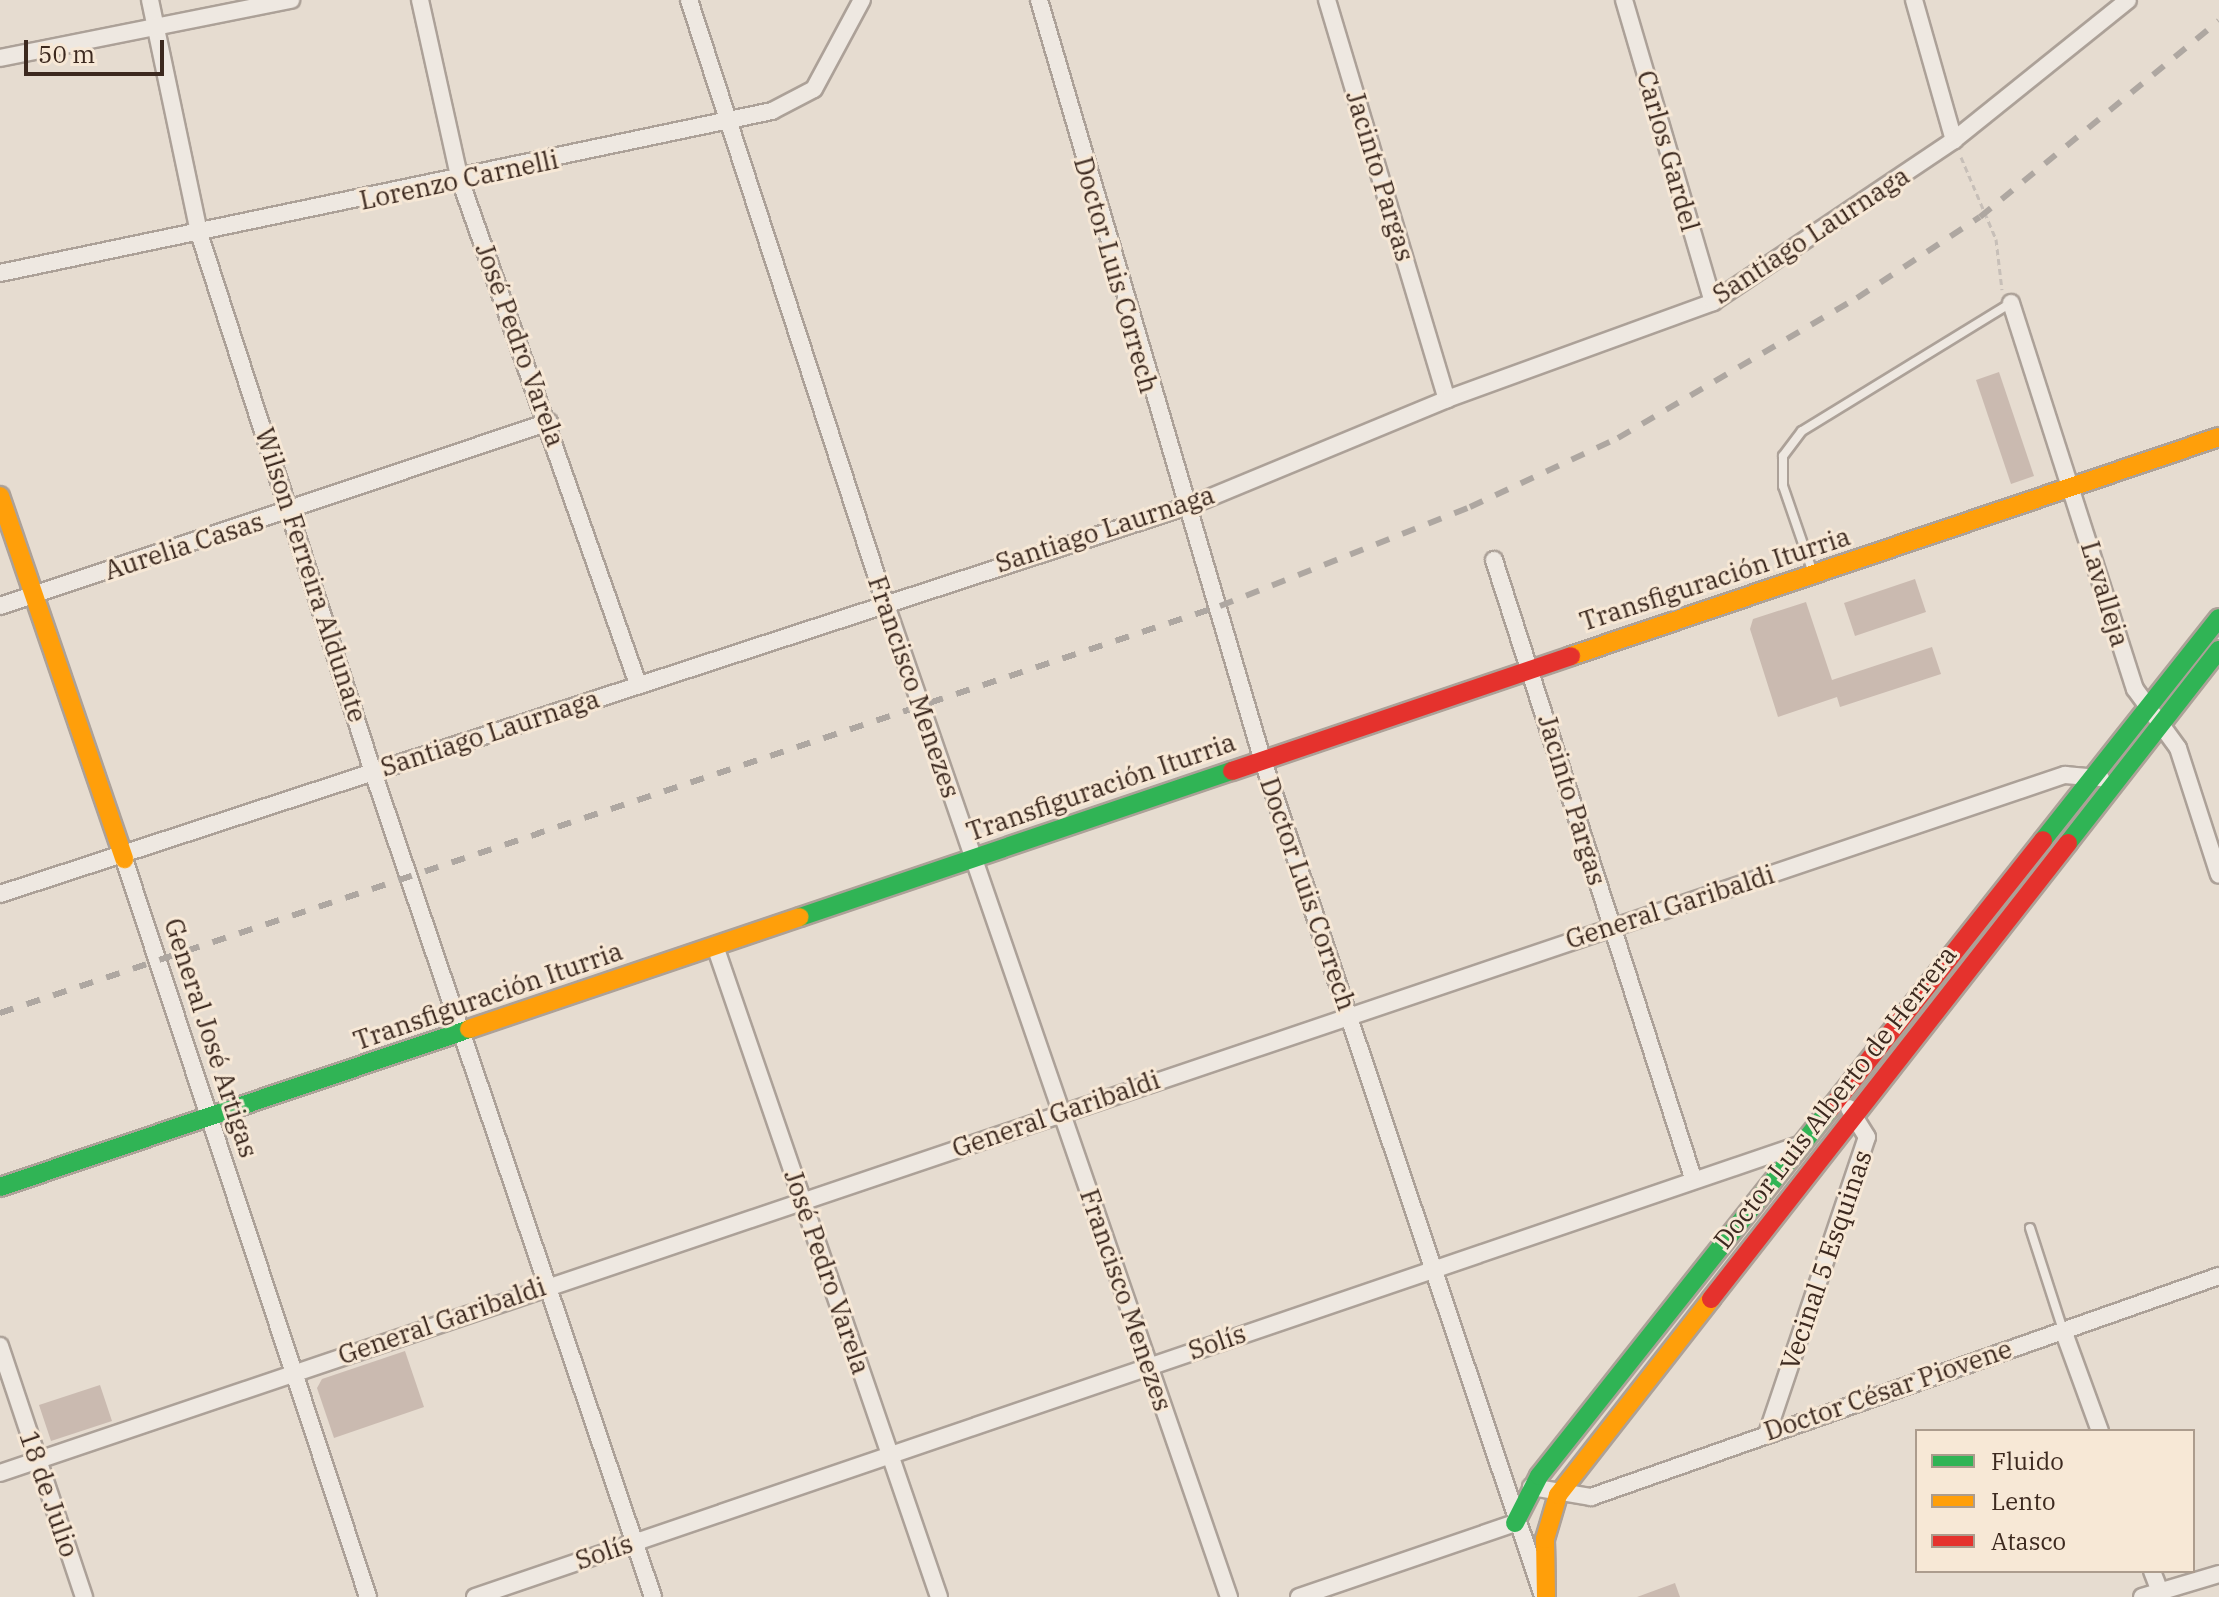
<!DOCTYPE html>
<meta charset="utf-8">
<style>
body{margin:0}
#map{position:relative;width:2219px;height:1597px;overflow:hidden;background:#e6dcd0;font-family:"IBM Plex Serif",serif}
div>[style]{position:absolute}
.building>*{inset:0;background:#cabab0}
.path>*{height:3px;margin-top:-1.5px;transform-origin:0;background:repeating-linear-gradient(90deg,#c7bfb8 0 6px,transparent 0 10px)}
.roads{filter:drop-shadow(2px 0 #aca198) drop-shadow(-2px 0 #aca198) drop-shadow(0 2px #aca198) drop-shadow(0 -2px #aca198)}
.lane>*{height:8px;margin:-4px;padding:0 4px;transform-origin:4px;border-radius:4px;background:#eee8e1}
.street>*{height:16px;margin:-8px;padding:0 8px;transform-origin:8px;border-radius:8px;background:#eee8e1}
.fast>*{height:18px;margin:-9px;padding:0 9px;transform-origin:9px;border-radius:9px;background:#30b455}
.slow>*{height:18px;margin:-9px;padding:0 9px;transform-origin:9px;border-radius:9px;background:#ff9f0a}
.jam>*{height:18px;margin:-9px;padding:0 9px;transform-origin:9px;border-radius:9px;background:#e5322d}
.rail>*{height:6px;margin-top:-3px;transform-origin:0;background:repeating-linear-gradient(90deg,#aea7a1 0 14px,transparent 0 28px)}
span{translate:-50% -50%;white-space:nowrap;text-align:center;line-height:1.15;-webkit-text-stroke:6px #f7e8d6;paint-order:stroke}
.street-label{font-size:26px;color:#3c291f}
.legend{position:absolute;left:1915px;top:1429px;width:280px;height:144px;box-sizing:border-box;background:#f7e8d6;border:2px solid #ac9c8d;margin:0;padding:10px 14px;list-style:none;font-size:24px;color:#3c291f}
.legend li{display:flex;align-items:center;gap:16px;height:40px}
.legend b{width:40px;border:2px solid #ac9c8d}
.scale{position:absolute;left:24px;top:40px;width:140px;height:36px;box-sizing:border-box;border:4px solid #3c291f;border-top:0;padding-left:10px;font-size:24px;line-height:28px;white-space:nowrap;color:#3c291f;-webkit-text-stroke:6px #f7e8d6;paint-order:stroke}
</style>
<div id="map">
<div class="building">
<i style="clip-path:polygon(1999px 372px,2034px 476px,2011px 484px,1976px 380px)"></i>
<i style="clip-path:polygon(1915px 579px,1926px 612px,1855px 636px,1844px 603px)"></i>
<i style="clip-path:polygon(1806px 602px,1832px 680px,1932px 647px,1941px 674px,1840px 707px,1837px 697px,1778px 717px,1750px 629px,1753px 619px)"></i>
<i style="clip-path:polygon(405px 1351px,424px 1407px,334px 1438px,317px 1388px,322px 1379px)"></i>
<i style="clip-path:polygon(100px 1385px,112px 1421px,51px 1441px,39px 1405px)"></i>
<i style="clip-path:polygon(1675px 1583px,1680px 1597px,1637px 1597px)"></i>
</div>
<div class="path">
<i style="left:1961px;top:157px;width:89px;rotate:66.9deg"></i>
<i style="left:1996px;top:239px;width:51px;rotate:83.3deg"></i>
</div>
<div class="roads">
<div class="lane">
<i style="left:1813px;top:573px;width:92px;rotate:-109deg"></i>
<i style="left:1783px;top:486px;width:30px;rotate:-90deg"></i>
<i style="left:1783px;top:456px;width:31px;rotate:-53deg"></i>
<i style="left:1802px;top:431px;width:245px;rotate:-31.5deg"></i>
<i style="left:2030px;top:1228px;width:107px;rotate:72.1deg"></i>
</div>
<div class="street">
<i style="left:150px;top:0;width:238px;rotate:78.1deg"></i>
<i style="left:199px;top:233px;width:566px;rotate:72.11deg"></i>
<i style="left:373px;top:772px;width:871px;rotate:71.25deg"></i>
<i style="left:420px;top:0;width:184px;rotate:77.5deg"></i>
<i style="left:460px;top:180px;width:535px;rotate:70.55deg"></i>
<i style="left:689px;top:0;width:630px;rotate:71.97deg"></i>
<i style="left:884px;top:599px;width:1056px;rotate:70.93deg"></i>
<i style="left:1039px;top:0;width:790px;rotate:73.61deg"></i>
<i style="left:1262px;top:758px;width:884px;rotate:71.46deg"></i>
<i style="left:1327px;top:0;width:417px;rotate:73.3deg"></i>
<i style="left:1624px;top:0;width:315px;rotate:73.6deg"></i>
<i style="left:1914px;top:0;width:146px;rotate:74.1deg"></i>
<i style="left:0;top:58px;width:297px;rotate:-11.3deg"></i>
<i style="left:0;top:273px;width:789px;rotate:-11.85deg"></i>
<i style="left:772px;top:111px;width:47px;rotate:-27.6deg"></i>
<i style="left:814px;top:89px;width:101px;rotate:-61.7deg"></i>
<i style="left:2011px;top:303px;width:405px;rotate:72.2deg"></i>
<i style="left:2135px;top:689px;width:73px;rotate:53.9deg"></i>
<i style="left:2178px;top:748px;width:133px;rotate:72.1deg"></i>
<i style="left:1494px;top:560px;width:649px;rotate:72.15deg"></i>
<i style="left:0;top:606px;width:579px;rotate:-18.53deg"></i>
<i style="left:124px;top:859px;width:777px;rotate:71.7deg"></i>
<i style="left:0;top:894px;width:1256px;rotate:-18.09deg"></i>
<i style="left:1194px;top:504px;width:274px;rotate:-22.5deg"></i>
<i style="left:1447px;top:399px;width:283px;rotate:-20deg"></i>
<i style="left:1713px;top:302px;width:290px;rotate:-33.9deg"></i>
<i style="left:1954px;top:140px;width:223px;rotate:-38.8deg"></i>
<i style="left:715px;top:946px;width:688px;rotate:71.01deg"></i>
<i style="left:2063px;top:1330px;width:108px;rotate:69.9deg"></i>
<i style="left:0;top:1346px;width:265px;rotate:71.5deg"></i>
<i style="left:1768px;top:1431px;width:310px;rotate:-71.4deg"></i>
<i style="left:1867px;top:1137px;width:34px;rotate:-122deg"></i>
<i style="left:0;top:1473px;width:2180px;rotate:-18.68deg"></i>
<i style="left:2065px;top:775px;width:36px;rotate:5deg"></i>
<i style="left:1531px;top:1487px;width:61px;rotate:9.5deg"></i>
<i style="left:1591px;top:1497px;width:666px;rotate:-19.39deg"></i>
<i style="left:2152px;top:1571px;width:28px;rotate:69deg"></i>
<i style="left:475px;top:1597px;width:1402px;rotate:-18.85deg"></i>
<i style="left:1299px;top:1597px;width:228px;rotate:-18.9deg"></i>
<i style="left:2142px;top:1597px;width:80px;rotate:-16.6deg"></i>
</div>
<div class="fast">
<i style="left:2043px;top:840px;width:283px;rotate:-51.6deg"></i>
<i style="left:2068px;top:843px;width:245px;rotate:-52deg"></i>
<i style="left:800px;top:917px;width:456px;rotate:-18.7deg"></i>
<i style="left:0;top:1187px;width:495px;rotate:-18.6deg"></i>
<i style="left:1515px;top:1523px;width:53px;rotate:-62.9deg"></i>
<i style="left:1539px;top:1476px;width:468px;rotate:-51.6deg"></i>
</div>
<div class="slow">
<i style="left:0;top:496px;width:384px;rotate:71.1deg"></i>
<i style="left:1571px;top:656px;width:684px;rotate:-18.67deg"></i>
<i style="left:469px;top:1029px;width:349px;rotate:-18.7deg"></i>
<i style="left:1546px;top:1597px;width:58px;rotate:-91deg"></i>
<i style="left:1545px;top:1539px;width:46px;rotate:-73.5deg"></i>
<i style="left:1558px;top:1495px;width:249px;rotate:-52deg"></i>
</div>
<div class="jam">
<i style="left:1232px;top:771px;width:358px;rotate:-18.7deg"></i>
<i style="left:1830px;top:1109px;width:343px;rotate:-51.6deg"></i>
<i style="left:1711px;top:1299px;width:579px;rotate:-51.94deg"></i>
</div>
</div>
<div class="rail">
<i style="left:0;top:1013px;width:1286px;rotate:-18.45deg"></i>
<i style="left:1220px;top:606px;width:269px;rotate:-21.6deg"></i>
<i style="left:1470px;top:507px;width:163px;rotate:-25deg"></i>
<i style="left:1618px;top:438px;width:277px;rotate:-30.4deg"></i>
<i style="left:1857px;top:298px;width:147px;rotate:-33.4deg"></i>
<i style="left:1980px;top:217px;width:309px;rotate:-39.4deg"></i>
</div>
<div class="street-label">
<span style="left:1668px;top:151px;rotate:74deg">Carlos Gardel</span>
<span style="left:1380px;top:176px;rotate:73deg">Jacinto Pargas</span>
<span style="left:459px;top:180px;rotate:-12deg">Lorenzo Carnelli</span>
<span style="left:1811px;top:235px;rotate:-33deg">Santiago Laurnaga</span>
<span style="left:1116px;top:275px;rotate:74deg">Doctor Luis Correch</span>
<span style="left:520px;top:345px;rotate:70deg">José Pedro Varela</span>
<span style="left:1105px;top:529px;rotate:-18deg">Santiago Laurnaga</span>
<span style="left:184px;top:546px;rotate:-18deg">Aurelia Casas</span>
<span style="left:311px;top:575px;rotate:72deg">Wilson Ferreira Aldunate</span>
<span style="left:1715px;top:579px;rotate:-18deg">Transfiguración Iturria</span>
<span style="left:2105px;top:594px;rotate:73deg">Lavalleja</span>
<span style="left:914px;top:687px;rotate:71deg">Francisco Menezes</span>
<span style="left:490px;top:733px;rotate:-18deg">Santiago Laurnaga</span>
<span style="left:1101px;top:787px;rotate:-19deg">Transfiguración Iturria</span>
<span style="left:1572px;top:800px;rotate:73deg">Jacinto Pargas</span>
<span style="left:1308px;top:894px;rotate:71deg">Doctor Luis Correch</span>
<span style="left:1670px;top:907px;rotate:-18deg">General Garibaldi</span>
<span style="left:488px;top:996px;rotate:-19deg">Transfiguración Iturria</span>
<span style="left:211px;top:1038px;rotate:72deg">General José Artigas</span>
<span style="left:1835px;top:1097px;rotate:-52deg">Doctor Luis Alberto de Herrera</span>
<span style="left:1056px;top:1114px;rotate:-19deg">General Garibaldi</span>
<span style="left:1826px;top:1260px;rotate:-71deg">Vecinal 5 Esquinas</span>
<span style="left:827px;top:1272px;rotate:71deg">José Pedro Varela</span>
<span style="left:1126px;top:1300px;rotate:71deg">Francisco Menezes</span>
<span style="left:442px;top:1321px;rotate:-19deg">General Garibaldi</span>
<span style="left:1217px;top:1342px;rotate:-19deg">Solís</span>
<span style="left:1888px;top:1390px;rotate:-19deg">Doctor César Piovene</span>
<span style="left:49px;top:1494px;rotate:71deg">18 de Julio</span>
<span style="left:604px;top:1552px;rotate:-19deg">Solís</span>
</div>
<ul class="legend">
<li><b style="height:10px;background:#30b455"></b>Fluido</li>
<li><b style="height:10px;background:#ff9f0a"></b>Lento</li>
<li><b style="height:10px;background:#e5322d"></b>Atasco</li>
</ul>
<div class="scale">50 m</div>
</div>
